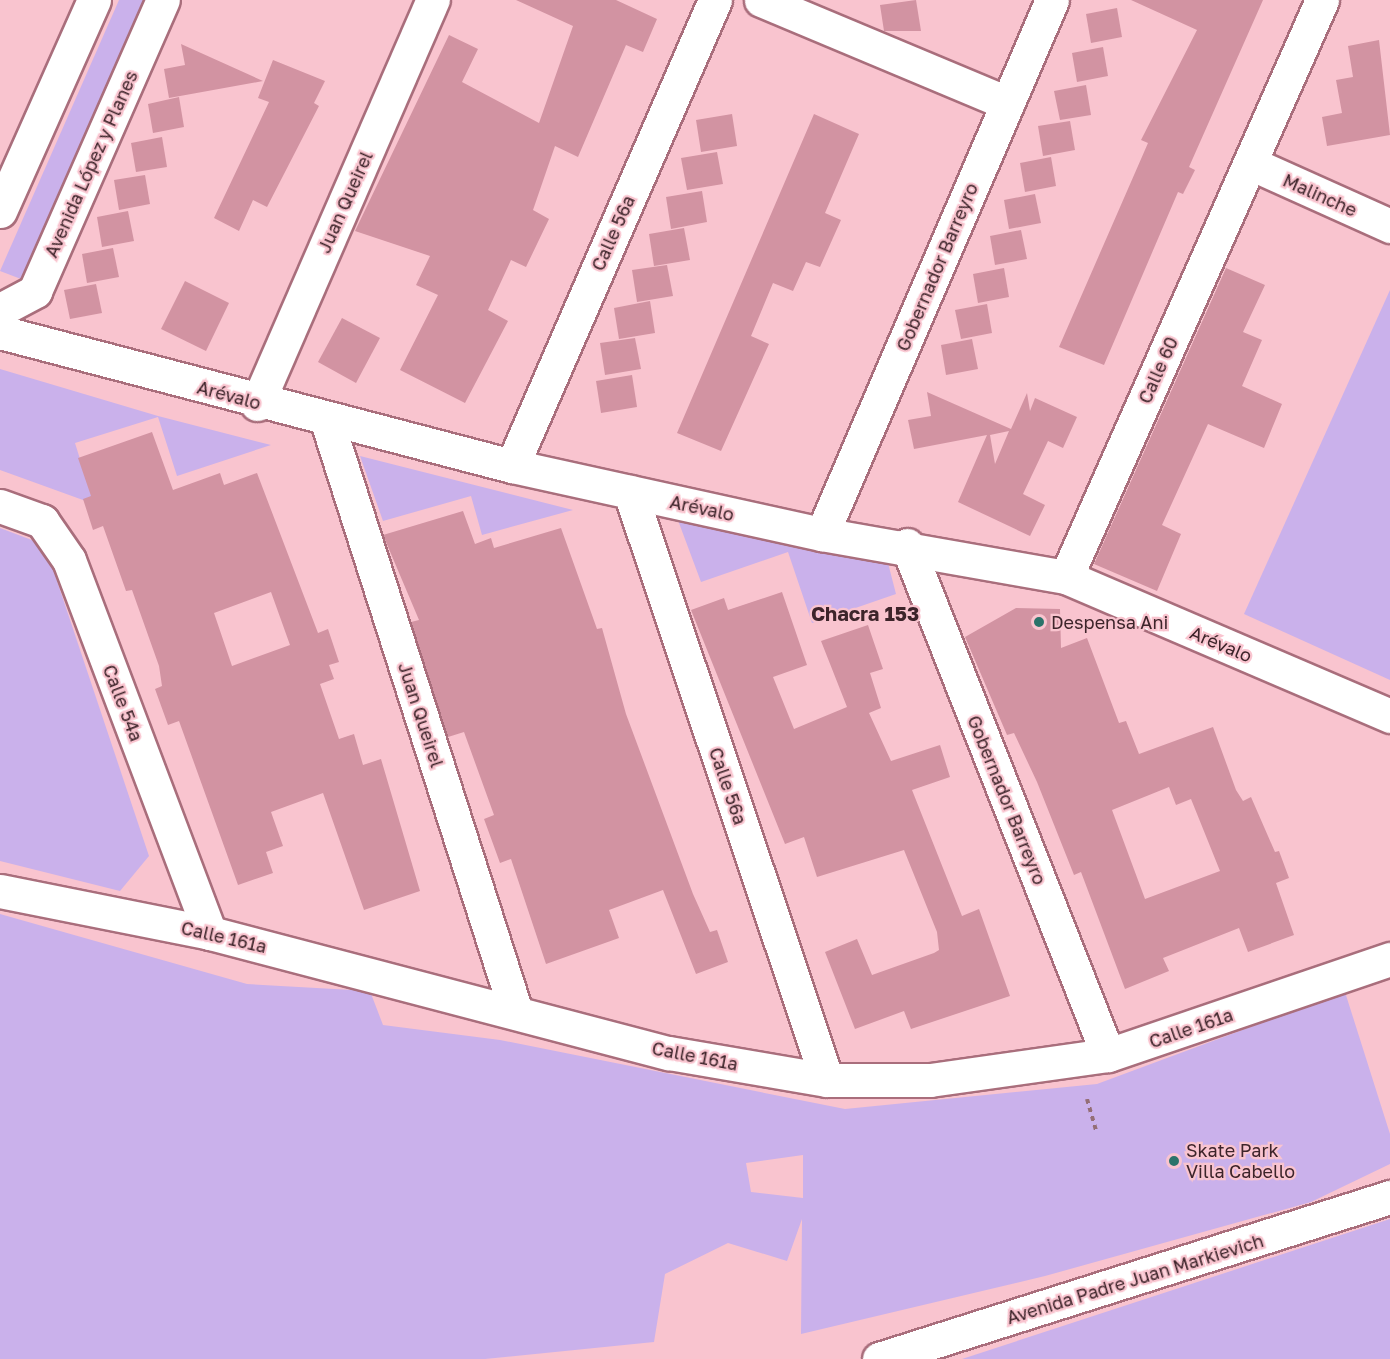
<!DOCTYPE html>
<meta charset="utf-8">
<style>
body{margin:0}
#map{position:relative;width:1390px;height:1359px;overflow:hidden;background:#f9c4cf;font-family:"Golos Text",sans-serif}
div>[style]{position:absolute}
.green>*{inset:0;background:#cab1eb}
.building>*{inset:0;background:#d293a2}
.path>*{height:4px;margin-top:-2px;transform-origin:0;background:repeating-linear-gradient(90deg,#946e76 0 4.5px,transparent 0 9px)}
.roads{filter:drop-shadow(2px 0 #a96e7c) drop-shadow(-2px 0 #a96e7c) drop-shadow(0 2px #a96e7c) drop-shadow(0 -2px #a96e7c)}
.street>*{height:33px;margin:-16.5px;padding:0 16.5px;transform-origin:16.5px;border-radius:16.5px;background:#fff}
.secondary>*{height:33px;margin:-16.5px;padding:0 16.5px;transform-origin:16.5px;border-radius:16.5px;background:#fff}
.primary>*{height:33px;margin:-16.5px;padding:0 16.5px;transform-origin:16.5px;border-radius:16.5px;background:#fff}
.dots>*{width:16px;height:16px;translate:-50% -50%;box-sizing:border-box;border:3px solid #f9c4cf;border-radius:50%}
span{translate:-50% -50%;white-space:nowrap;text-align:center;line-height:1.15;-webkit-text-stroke:4.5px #f9c4cf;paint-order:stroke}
.street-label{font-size:18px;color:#3d242a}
.poi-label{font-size:18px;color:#3d242a}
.left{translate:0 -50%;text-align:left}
.neighbourhood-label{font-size:20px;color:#3d242a;font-weight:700}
</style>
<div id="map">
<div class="green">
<i style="clip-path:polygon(119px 0,144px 0,21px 279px,0 271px)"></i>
<i style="clip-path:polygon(1390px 290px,1390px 680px,1244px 614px)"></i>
<i style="clip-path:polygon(0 369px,158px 416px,271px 445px,177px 476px,158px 417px,75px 443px,94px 504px,0 470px)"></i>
<i style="clip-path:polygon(360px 456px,573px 510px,482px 535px,471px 496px,383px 521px)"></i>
<i style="clip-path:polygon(676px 515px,888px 563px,896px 594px,812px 623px,788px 552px,701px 582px)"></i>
<i style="clip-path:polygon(0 528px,45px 545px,149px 856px,120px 891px,0 861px)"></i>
<i style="clip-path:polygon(evenodd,0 914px,247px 984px,370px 991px,383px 1025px,500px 1040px,845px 1109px,1097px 1084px,1345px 992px,1390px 1134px,1390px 1164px,1311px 1202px,1045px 1276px,801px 1334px,802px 1219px,787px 1261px,728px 1243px,665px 1274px,654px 1342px,485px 1359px,0 1359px,0 914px,803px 1155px,803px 1198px,751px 1192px,746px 1163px,803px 1155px)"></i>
<i style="clip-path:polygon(1390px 1219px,1390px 1359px,962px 1359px)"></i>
</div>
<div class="building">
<i style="clip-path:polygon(516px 0,616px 0,657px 19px,643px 52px,626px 45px,578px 157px,555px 146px,533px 210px,549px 219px,526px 267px,511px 260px,488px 310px,508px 321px,465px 403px,400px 370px,438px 295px,416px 285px,430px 256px,355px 231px,449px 35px,478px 49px,462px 82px,539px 123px,573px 26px)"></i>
<i style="clip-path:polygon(916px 0,921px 31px,884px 31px,880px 5px)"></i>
<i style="clip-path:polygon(1131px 0,1263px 0,1189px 167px,1195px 170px,1183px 194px,1178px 192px,1104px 365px,1059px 347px,1148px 143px,1141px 140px,1197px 30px)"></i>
<i style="clip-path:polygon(1117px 8px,1122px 37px,1091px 43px,1086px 14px)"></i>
<i style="clip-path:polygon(1379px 40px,1390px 135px,1327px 146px,1322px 117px,1342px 113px,1336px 80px,1353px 77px,1348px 46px)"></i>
<i style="clip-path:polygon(181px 44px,263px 81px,169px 98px,164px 69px,185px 65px)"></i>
<i style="clip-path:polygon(1103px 47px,1108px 76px,1077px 82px,1072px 53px)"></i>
<i style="clip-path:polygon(273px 60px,325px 81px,314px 103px,319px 106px,267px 207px,253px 200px,239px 231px,214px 218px,269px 102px,258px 98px)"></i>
<i style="clip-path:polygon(1086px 85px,1091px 115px,1060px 120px,1054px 91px)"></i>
<i style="clip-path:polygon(179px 97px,184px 127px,153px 133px,148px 104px)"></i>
<i style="clip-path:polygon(732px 114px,737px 146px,701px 152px,696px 120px)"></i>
<i style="clip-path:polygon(814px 114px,859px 134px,825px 213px,841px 220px,820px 267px,806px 262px,793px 291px,773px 283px,751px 336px,769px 344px,721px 451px,677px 433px)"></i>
<i style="clip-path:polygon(1070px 121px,1075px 150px,1043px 156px,1038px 126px)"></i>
<i style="clip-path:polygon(162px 137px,167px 167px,136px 172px,131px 143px)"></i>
<i style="clip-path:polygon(717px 152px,723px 184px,687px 190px,681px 158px)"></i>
<i style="clip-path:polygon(1051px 157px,1056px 186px,1025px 192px,1020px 163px)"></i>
<i style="clip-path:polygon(145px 175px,150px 204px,119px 210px,114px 180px)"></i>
<i style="clip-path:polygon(702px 191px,707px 222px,671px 229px,666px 197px)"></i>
<i style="clip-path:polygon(1035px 194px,1041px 223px,1009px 229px,1004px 200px)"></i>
<i style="clip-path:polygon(128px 211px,134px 241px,102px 247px,97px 217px)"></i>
<i style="clip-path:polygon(684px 228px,690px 260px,654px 266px,649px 234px)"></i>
<i style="clip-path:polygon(1021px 230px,1027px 259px,995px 265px,990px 236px)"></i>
<i style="clip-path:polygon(113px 248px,119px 277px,87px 283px,82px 254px)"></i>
<i style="clip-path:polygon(667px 265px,673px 296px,637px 302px,632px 270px)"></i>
<i style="clip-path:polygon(1004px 268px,1009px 297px,978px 303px,973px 274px)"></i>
<i style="clip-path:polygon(1226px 268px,1265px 285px,1243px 332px,1262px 340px,1242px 386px,1282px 404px,1264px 448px,1208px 424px,1162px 525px,1181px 534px,1157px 591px,1094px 564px)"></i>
<i style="clip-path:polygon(185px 281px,229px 303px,206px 351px,161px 329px)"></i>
<i style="clip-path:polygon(96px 284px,102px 313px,70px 319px,64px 290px)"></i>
<i style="clip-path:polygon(650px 301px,655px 333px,619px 339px,614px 308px)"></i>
<i style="clip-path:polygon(987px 304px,992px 333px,961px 339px,955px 310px)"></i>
<i style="clip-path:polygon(342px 318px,380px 338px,356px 383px,318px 362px)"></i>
<i style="clip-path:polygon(635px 338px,641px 369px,605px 375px,600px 343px)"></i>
<i style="clip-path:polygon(972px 339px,978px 369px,946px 375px,941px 345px)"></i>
<i style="clip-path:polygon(632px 375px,637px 407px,601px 413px,596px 381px)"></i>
<i style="clip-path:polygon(evenodd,927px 392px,1011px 429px,1027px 393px,1030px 411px,1035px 398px,1077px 417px,1063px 448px,1048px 441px,1023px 494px,1045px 505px,1030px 536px,958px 502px,987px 435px,914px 449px,908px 420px,931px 416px,927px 392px,1009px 431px,995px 464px,990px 435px,1009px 431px)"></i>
<i style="clip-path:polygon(evenodd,152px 432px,173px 490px,220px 473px,224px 485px,257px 473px,318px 633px,328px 629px,339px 662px,329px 665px,334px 679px,320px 684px,339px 739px,354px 734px,363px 765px,381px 759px,420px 891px,364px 910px,323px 793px,271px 812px,283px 846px,266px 852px,273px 873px,238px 885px,179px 721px,168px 725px,155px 689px,162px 686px,159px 666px,132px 590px,126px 591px,103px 526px,93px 530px,83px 499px,91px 496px,78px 458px,152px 432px,271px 592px,290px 645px,232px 666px,214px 613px,271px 592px)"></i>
<i style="clip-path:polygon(463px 511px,475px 544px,491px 538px,494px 548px,561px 528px,597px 629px,602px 628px,626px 714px,693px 894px,710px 932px,717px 930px,728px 962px,696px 974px,663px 890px,609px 910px,619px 938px,546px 964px,511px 859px,500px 863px,484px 819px,494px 815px,464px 732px,448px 737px,411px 622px,419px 620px,383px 535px)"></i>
<i style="clip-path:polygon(782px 592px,807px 665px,773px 677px,794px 729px,847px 707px,821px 641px,868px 625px,883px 669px,870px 673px,881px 708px,869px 713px,891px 761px,940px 745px,950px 777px,912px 790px,962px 916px,979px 909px,1010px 996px,911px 1029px,904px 1011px,855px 1029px,825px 952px,857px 939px,872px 975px,934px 953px,939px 950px,937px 932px,904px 850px,817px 877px,804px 837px,785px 844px,691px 610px,724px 598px,728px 610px)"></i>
<i style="clip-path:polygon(evenodd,1016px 608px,1060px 609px,1061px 648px,1087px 638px,1119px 723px,1126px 721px,1139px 754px,1213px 727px,1236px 790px,1243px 801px,1251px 797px,1275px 852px,1279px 851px,1289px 878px,1276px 883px,1294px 935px,1248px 952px,1239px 928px,1163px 958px,1169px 971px,1125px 989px,1081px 872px,1074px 875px,1037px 782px,1014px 733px,1007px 735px,965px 637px,1016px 608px,1169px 787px,1176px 805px,1191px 799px,1220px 871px,1145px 899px,1112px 810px,1169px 787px)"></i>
</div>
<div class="path">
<i style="left:1087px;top:1099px;width:33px;rotate:74deg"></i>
</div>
<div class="roads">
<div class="street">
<i style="left:761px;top:0;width:267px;rotate:22.7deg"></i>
<i style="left:1250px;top:163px;width:154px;rotate:24.2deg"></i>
<i style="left:0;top:332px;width:529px;rotate:14.67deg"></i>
<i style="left:512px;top:466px;width:317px;rotate:12.4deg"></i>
<i style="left:822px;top:534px;width:248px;rotate:10deg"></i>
<i style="left:1066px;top:577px;width:353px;rotate:23.2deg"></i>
<i style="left:257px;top:404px;width:441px;rotate:-66.5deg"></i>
<i style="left:326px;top:418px;width:624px;rotate:72.26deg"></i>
<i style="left:512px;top:466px;width:508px;rotate:-66.46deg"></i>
<i style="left:630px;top:492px;width:620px;rotate:71.48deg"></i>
<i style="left:0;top:506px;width:45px;rotate:19.7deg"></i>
<i style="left:42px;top:521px;width:47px;rotate:55.3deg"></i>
<i style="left:69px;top:560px;width:399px;rotate:69.3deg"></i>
<i style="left:822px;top:534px;width:581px;rotate:-66.7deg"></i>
<i style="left:907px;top:545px;width:548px;rotate:68.49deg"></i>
<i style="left:1066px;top:577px;width:631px;rotate:-66.07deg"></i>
<i style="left:0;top:891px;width:214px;rotate:11.3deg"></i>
<i style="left:210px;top:933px;width:474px;rotate:14.7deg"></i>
<i style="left:669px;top:1053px;width:160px;rotate:9.7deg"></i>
<i style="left:827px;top:1080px;width:103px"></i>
<i style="left:930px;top:1080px;width:180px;rotate:-8deg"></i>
<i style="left:1108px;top:1055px;width:298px;rotate:-18.8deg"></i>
</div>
<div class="secondary">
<i style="left:0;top:211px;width:231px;rotate:-66deg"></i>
<i style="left:0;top:310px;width:40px;rotate:-28deg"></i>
<i style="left:35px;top:291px;width:318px;rotate:-66.3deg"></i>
</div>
<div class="primary">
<i style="left:879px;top:1359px;width:536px;rotate:-17.59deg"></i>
</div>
</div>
<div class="dots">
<i style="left:1039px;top:622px;background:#2b736a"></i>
<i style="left:1174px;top:1161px;background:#2b736a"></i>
</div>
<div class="street-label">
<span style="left:91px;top:164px;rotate:-66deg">Avenida López y Planes</span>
<span style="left:1320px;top:195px;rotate:24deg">Malinche</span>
<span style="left:345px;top:202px;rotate:-66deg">Juan Queirel</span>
<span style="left:613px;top:233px;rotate:-66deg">Calle 56a</span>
<span style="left:937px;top:267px;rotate:-67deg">Gobernador Barreyro</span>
<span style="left:1158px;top:370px;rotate:-66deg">Calle 60</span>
<span style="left:229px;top:395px;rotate:15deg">Arévalo</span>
<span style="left:702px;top:508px;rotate:12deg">Arévalo</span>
<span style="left:1221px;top:644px;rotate:23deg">Arévalo</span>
<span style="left:123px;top:703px;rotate:69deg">Calle 54a</span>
<span style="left:421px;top:715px;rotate:72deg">Juan Queirel</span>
<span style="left:728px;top:786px;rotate:71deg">Calle 56a</span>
<span style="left:1007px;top:800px;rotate:68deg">Gobernador Barreyro</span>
<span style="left:224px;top:937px;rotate:13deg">Calle 161a</span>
<span style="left:1191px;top:1028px;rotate:-19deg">Calle 161a</span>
<span style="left:695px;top:1056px;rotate:11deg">Calle 161a</span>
<span style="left:1135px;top:1279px;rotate:-17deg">Avenida Padre Juan Markievich</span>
</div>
<div class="poi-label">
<span class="left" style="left:1051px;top:622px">Despensa Ani</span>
<span class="left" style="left:1186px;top:1161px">Skate Park<br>Villa Cabello</span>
</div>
<div class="neighbourhood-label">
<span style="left:865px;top:613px">Chacra 153</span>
</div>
</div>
